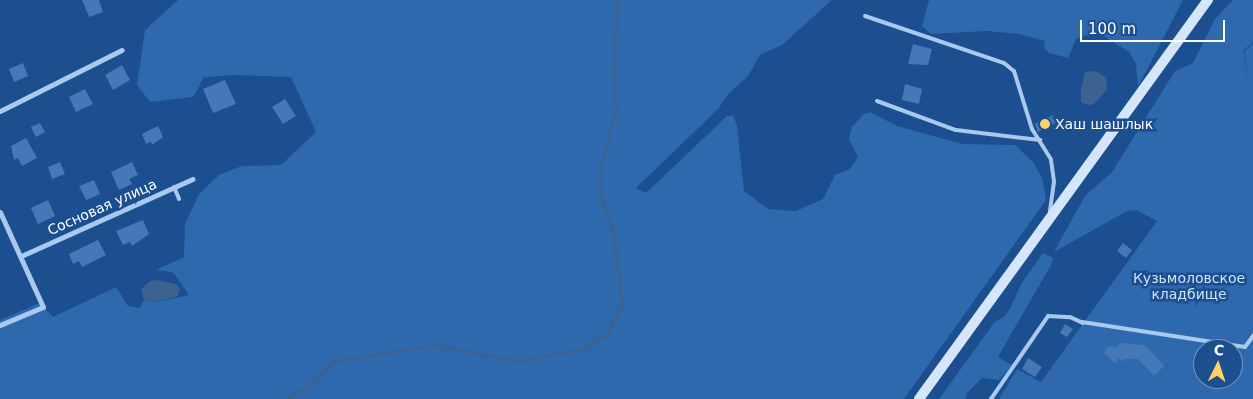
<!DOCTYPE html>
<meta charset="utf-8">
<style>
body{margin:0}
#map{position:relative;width:1253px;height:399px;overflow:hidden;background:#1b4f8f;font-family:"DejaVu Sans",sans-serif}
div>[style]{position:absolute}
.green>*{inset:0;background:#2e69ad}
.water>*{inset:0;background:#3c6290}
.stream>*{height:3px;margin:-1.5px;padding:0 1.5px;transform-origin:1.5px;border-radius:1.5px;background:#3c6290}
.building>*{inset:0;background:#4478b7}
.lane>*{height:4px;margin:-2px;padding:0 2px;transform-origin:2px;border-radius:2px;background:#a9c9ee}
.street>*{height:5px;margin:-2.5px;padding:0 2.5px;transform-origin:2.5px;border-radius:2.5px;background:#a9c9ee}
.secondary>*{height:10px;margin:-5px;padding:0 5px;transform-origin:5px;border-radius:5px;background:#d6e6fa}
.dots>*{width:14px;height:14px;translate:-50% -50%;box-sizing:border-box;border:2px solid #1b4f8f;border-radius:50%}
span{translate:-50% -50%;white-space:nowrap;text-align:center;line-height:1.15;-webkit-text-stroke:5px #1b4f8f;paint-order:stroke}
.poi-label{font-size:14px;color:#fff}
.left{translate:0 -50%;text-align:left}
.street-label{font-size:14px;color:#fff}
.park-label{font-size:14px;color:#cfe3fa}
.north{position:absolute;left:1193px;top:339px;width:50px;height:50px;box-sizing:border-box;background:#1b4f8f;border:1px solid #7695bc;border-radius:50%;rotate:4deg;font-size:14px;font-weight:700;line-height:20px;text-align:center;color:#fff}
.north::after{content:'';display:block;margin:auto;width:18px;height:22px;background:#ffd166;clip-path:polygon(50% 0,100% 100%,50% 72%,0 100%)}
.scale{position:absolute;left:1080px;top:20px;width:145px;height:22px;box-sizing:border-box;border:2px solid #fff;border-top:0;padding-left:6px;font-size:15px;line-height:18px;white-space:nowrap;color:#fff;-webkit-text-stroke:4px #1b4f8f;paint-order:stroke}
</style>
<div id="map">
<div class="green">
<i style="clip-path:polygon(178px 0,832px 0,782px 45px,760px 55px,748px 76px,729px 93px,718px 109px,636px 188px,646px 193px,727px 116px,733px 116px,737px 125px,744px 191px,768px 209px,796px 211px,823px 199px,835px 175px,850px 169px,858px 157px,849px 139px,852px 127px,864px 114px,870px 112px,897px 126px,962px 144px,1015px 145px,1033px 162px,1043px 180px,1046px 200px,904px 399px,0 399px,0 320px,40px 303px,53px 317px,116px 287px,128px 306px,140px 308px,144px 300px,156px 302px,189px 295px,173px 272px,156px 270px,184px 257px,185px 224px,199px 194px,219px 175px,242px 166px,281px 165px,316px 132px,291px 77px,237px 75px,204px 77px,193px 97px,150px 102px,137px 85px,145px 30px)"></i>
<i style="clip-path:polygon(929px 0,1183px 0,1138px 87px,1136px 64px,1129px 52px,1097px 32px,1076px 39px,1068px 58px,1049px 53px,1044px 48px,1045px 41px,1019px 34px,987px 31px,931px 34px,922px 26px)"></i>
<i style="clip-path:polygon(evenodd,1233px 0,1253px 0,1253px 42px,1244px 50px,1248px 89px,1245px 51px,1253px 43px,1253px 399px,999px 399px,1017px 369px,1041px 382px,1157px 221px,1136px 210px,1127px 211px,1054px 252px,1085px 196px,1112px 172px,1175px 71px,1193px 63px,1215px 19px,1233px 0,1203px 349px,1233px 349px,1233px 379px,1203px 379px,1203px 349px)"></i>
<i style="clip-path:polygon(1043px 253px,1053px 258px,1051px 265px,998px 357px,1012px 365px,999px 380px,982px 378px,967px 393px,966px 399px,939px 399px,994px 323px,1005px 316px,1011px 307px,1021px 284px)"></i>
</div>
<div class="water">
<i style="clip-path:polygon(1094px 71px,1106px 77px,1107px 90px,1094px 104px,1088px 105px,1081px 102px,1081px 89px,1085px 72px)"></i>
<i style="clip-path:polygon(158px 280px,176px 284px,180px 289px,178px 296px,156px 302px,144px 300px,141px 289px,150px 281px)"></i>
</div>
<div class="stream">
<i style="left:284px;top:399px;width:22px;rotate:-27deg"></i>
<i style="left:304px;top:389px;width:41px;rotate:-43deg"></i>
<i style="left:334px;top:361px;width:103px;rotate:-8.9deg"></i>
<i style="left:436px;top:345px;width:82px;rotate:11.3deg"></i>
<i style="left:516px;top:361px;width:68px;rotate:-10.2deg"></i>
<i style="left:583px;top:349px;width:28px;rotate:-32deg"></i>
<i style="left:607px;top:334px;width:33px;rotate:-63deg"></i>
<i style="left:622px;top:305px;width:77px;rotate:-96.8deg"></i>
<i style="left:613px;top:229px;width:31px;rotate:-112deg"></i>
<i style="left:601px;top:200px;width:29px;rotate:-92deg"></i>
<i style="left:600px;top:171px;width:65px;rotate:-75.7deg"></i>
<i style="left:616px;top:108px;width:40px;rotate:-94.3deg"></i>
<i style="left:613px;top:68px;width:68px;rotate:-85.8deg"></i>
</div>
<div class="building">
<i style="clip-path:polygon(82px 0,99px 0,103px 12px,89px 17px)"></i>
<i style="clip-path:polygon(913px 44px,932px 49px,928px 65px,908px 64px)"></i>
<i style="clip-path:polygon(23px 63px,28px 76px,14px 82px,9px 69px)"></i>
<i style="clip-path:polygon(122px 65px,130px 80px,113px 90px,105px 75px)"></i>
<i style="clip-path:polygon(225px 80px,236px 104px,213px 113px,203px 89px)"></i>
<i style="clip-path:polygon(905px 84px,922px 89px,919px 104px,902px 100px)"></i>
<i style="clip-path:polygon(85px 89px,93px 104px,76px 112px,69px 97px)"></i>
<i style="clip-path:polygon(285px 99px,296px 116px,283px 124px,272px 107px)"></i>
<i style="clip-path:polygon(1053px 115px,1057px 122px,1038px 132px,1035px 124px)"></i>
<i style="clip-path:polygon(40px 123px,45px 132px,36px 137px,31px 127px)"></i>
<i style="clip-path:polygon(158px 126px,163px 137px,152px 145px,151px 142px,146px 144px,142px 134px)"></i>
<i style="clip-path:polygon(26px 138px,37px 158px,22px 166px,18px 158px,14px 160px,11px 146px)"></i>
<i style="clip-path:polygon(60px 162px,65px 174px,52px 179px,48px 167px)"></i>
<i style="clip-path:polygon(132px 162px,138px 175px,129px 179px,132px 184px,119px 190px,111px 172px)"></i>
<i style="clip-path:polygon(94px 180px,100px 194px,86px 200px,79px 186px)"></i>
<i style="clip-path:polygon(48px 200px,55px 216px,38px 224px,31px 208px)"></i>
<i style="clip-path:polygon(143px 220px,149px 234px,132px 246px,130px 242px,123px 245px,116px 231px)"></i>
<i style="clip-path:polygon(98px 240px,106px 255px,82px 267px,79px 261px,73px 264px,69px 254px)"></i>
<i style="clip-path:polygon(1123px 243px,1132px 250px,1126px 258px,1117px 251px)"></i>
<i style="clip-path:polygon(1065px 324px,1073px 329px,1067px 337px,1060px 333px)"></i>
<i style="clip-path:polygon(1120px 343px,1145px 345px,1164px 366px,1154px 376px,1138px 359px,1125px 359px,1123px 362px,1119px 358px,1115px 363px,1104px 353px,1108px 346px,1117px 347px)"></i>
<i style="clip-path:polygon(1028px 358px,1042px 367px,1035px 377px,1022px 369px)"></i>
</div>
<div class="lane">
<i style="left:865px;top:16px;width:147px;rotate:18.7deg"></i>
<i style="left:1004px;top:63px;width:13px;rotate:39deg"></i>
<i style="left:1014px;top:71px;width:61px;rotate:72.8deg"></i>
<i style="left:1032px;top:129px;width:36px;rotate:58deg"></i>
<i style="left:1051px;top:160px;width:22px;rotate:82deg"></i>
<i style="left:1054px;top:182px;width:30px;rotate:98deg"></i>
<i style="left:877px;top:101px;width:84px;rotate:20.2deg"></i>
<i style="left:956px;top:130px;width:85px;rotate:6.8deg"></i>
<i style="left:174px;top:187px;width:13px;rotate:67deg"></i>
<i style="left:1082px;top:322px;width:165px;rotate:8.7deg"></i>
<i style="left:1245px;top:347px;width:14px;rotate:-54deg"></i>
<i style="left:991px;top:399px;width:101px;rotate:-55.5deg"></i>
<i style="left:1048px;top:316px;width:22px;rotate:3deg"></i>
<i style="left:1070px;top:317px;width:14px;rotate:25deg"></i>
</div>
<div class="street">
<i style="left:0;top:111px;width:136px;rotate:-26.6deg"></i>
<i style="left:0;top:212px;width:104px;rotate:65.6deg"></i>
<i style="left:43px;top:307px;width:47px;rotate:157.3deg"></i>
<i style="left:21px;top:256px;width:188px;rotate:-24.2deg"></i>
</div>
<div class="secondary">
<i style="left:919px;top:399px;width:493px;rotate:-54.1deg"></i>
</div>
<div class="dots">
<i style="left:1045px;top:124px;background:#ffd166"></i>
</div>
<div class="poi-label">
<span class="left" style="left:1055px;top:124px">Хаш шашлык</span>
</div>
<div class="street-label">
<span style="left:102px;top:207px;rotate:-24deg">Сосновая улица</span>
</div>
<div class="park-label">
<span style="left:1189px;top:286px">Кузьмоловское<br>кладбище</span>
</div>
<div class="north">С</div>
<div class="scale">100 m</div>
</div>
